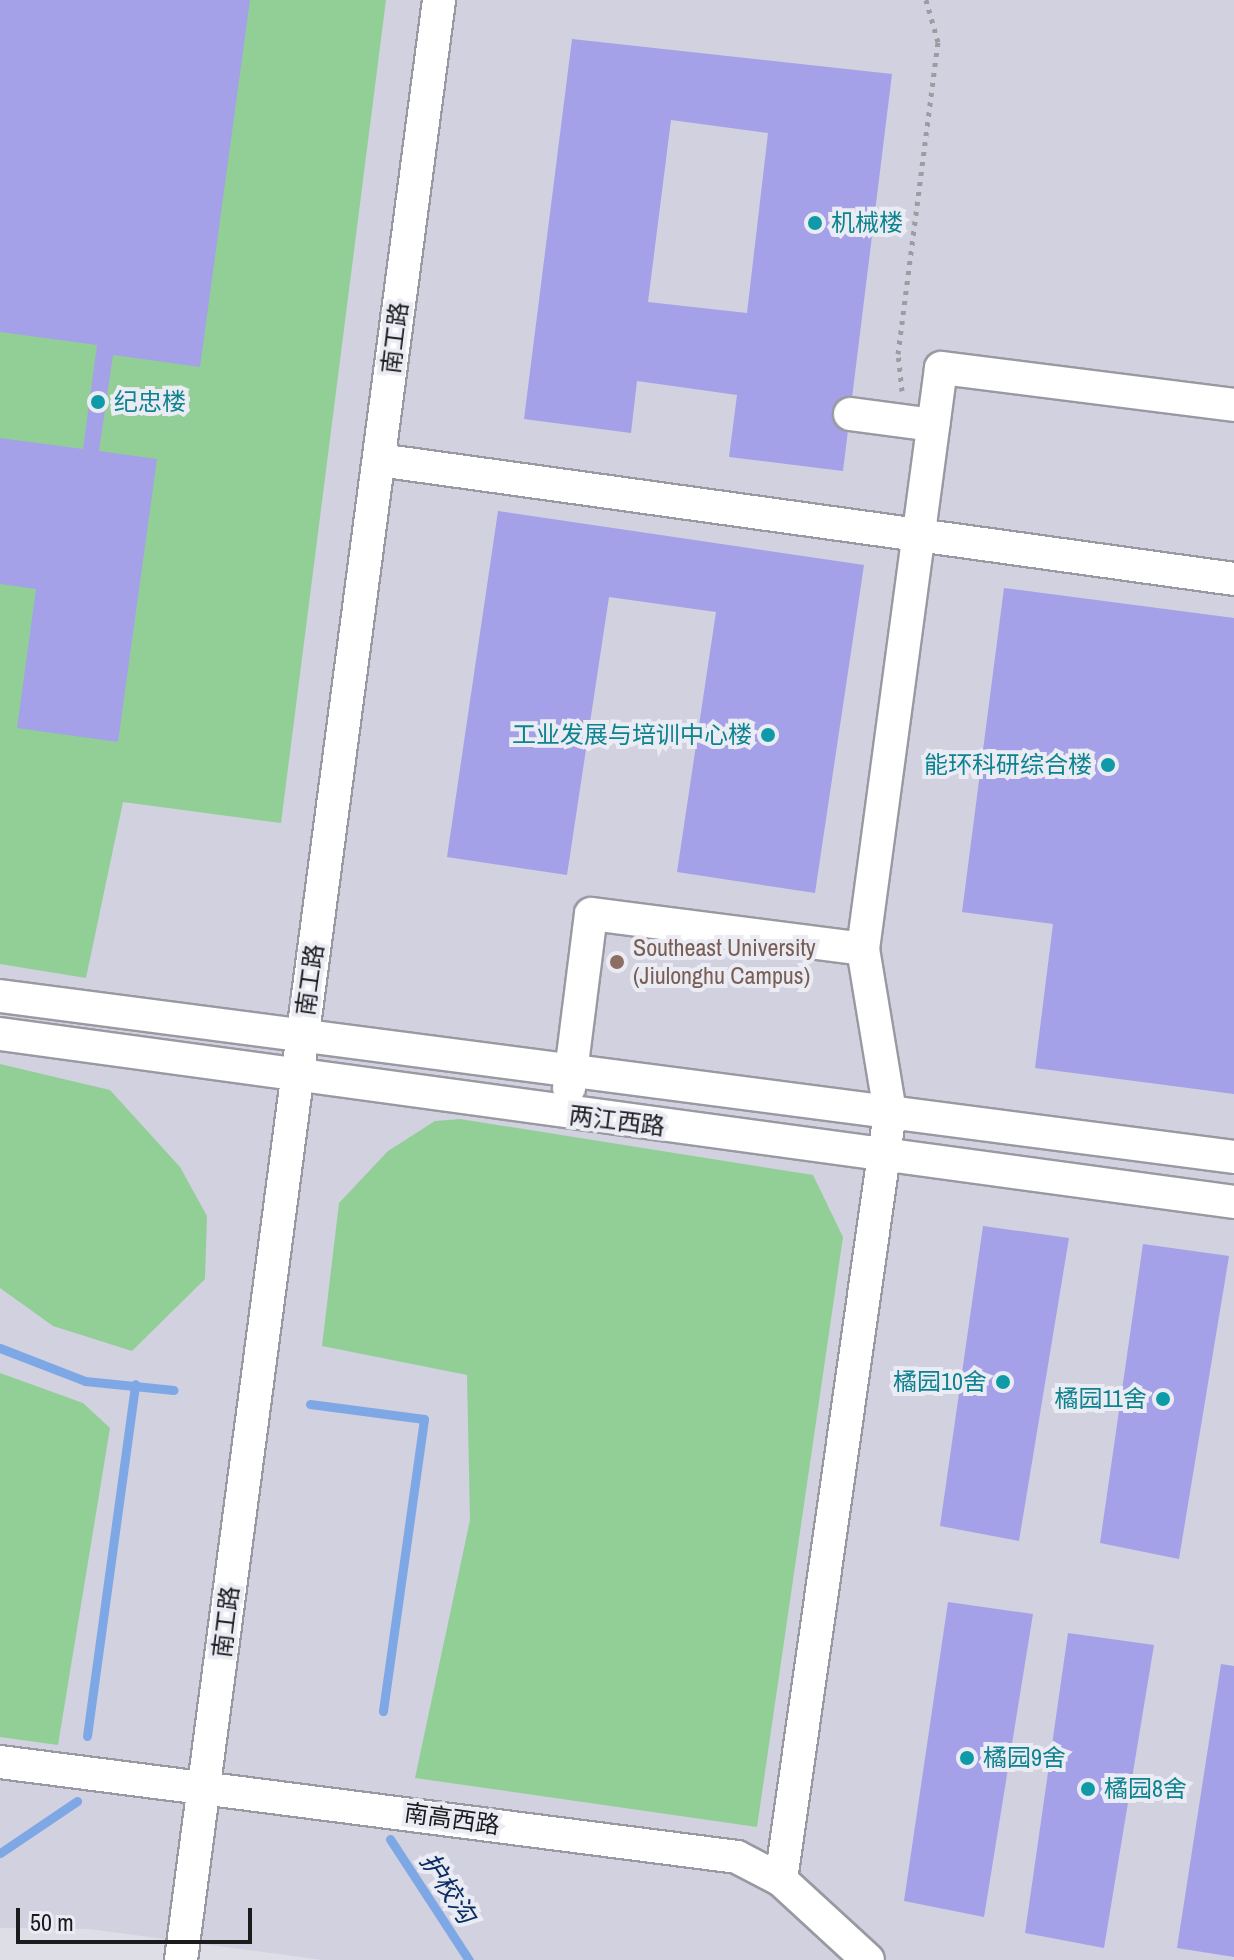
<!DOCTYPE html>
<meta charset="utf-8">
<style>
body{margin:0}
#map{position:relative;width:1234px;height:1960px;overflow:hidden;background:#dedee7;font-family:"Archivo Narrow","Noto Sans SC",sans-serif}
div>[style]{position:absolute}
.built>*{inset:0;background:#d1d1e0}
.green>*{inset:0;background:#92cf96}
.stream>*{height:9px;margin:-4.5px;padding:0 4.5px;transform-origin:4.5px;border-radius:4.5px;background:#7ea7e5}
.building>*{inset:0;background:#a4a1e8}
.path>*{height:5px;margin-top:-2.5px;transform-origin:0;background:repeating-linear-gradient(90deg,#9c9ca3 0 4px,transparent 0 10px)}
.roads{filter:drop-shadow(2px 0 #9999a1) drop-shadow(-2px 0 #9999a1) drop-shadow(0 2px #9999a1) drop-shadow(0 -2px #9999a1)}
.minor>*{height:32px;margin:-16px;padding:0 16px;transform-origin:16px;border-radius:16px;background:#fff}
.dots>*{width:22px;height:22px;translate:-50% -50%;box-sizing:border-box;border:4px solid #ebebf4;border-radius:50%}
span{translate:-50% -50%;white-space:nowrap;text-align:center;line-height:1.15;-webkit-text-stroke:8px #ebebf4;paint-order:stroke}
.culture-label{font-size:24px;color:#0d838f}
.left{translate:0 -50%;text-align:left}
.right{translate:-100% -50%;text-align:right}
.street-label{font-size:24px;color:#1b1b1e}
.education-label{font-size:24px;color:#785e54}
.water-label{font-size:26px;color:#082e65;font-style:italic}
.scale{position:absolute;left:16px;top:1908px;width:236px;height:36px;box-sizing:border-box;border:4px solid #1b1b1e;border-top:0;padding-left:10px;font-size:24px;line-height:28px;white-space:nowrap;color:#1b1b1e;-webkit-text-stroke:6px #ebebf4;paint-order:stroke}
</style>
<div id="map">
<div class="built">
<i style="clip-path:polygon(0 0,1234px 0,1234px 1960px,323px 1960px,89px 1929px,0 1928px)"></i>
</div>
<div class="green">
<i style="clip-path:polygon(0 0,386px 0,281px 823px,123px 802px,86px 978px,0 964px)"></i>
<i style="clip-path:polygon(0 1064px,110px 1090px,180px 1167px,207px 1216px,205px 1279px,132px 1351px,53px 1326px,0 1288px)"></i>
<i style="clip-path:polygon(460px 1119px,813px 1175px,843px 1237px,757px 1827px,415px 1778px,470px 1520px,467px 1375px,322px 1346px,339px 1203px,388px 1151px,435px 1121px)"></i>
<i style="clip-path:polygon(0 1373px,83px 1403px,110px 1428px,58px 1745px,0 1737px)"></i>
</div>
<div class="stream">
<i style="left:0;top:1348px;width:91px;rotate:21.2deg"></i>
<i style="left:85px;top:1381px;width:89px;rotate:5.8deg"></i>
<i style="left:310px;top:1404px;width:115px;rotate:7.5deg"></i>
<i style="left:424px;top:1419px;width:295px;rotate:98deg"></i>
<i style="left:87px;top:1736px;width:355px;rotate:-82.2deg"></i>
<i style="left:390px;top:1839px;width:145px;rotate:56.9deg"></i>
<i style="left:0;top:1853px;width:93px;rotate:-34deg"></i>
</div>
<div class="building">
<i style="clip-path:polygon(0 0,250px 0,200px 367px,113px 355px,99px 451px,157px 459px,118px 742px,17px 728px,36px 589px,0 584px,0 438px,83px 449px,97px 345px,0 332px)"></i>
<i style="clip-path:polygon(evenodd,572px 39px,892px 74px,843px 471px,729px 457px,737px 395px,637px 381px,631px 433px,524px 419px,572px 39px,671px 120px,768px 133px,747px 313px,648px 302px,671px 120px)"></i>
<i style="clip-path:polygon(498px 511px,864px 565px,815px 893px,677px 872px,716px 612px,609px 597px,567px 875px,447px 857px)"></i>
<i style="clip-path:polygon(1004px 588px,1234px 618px,1234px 1094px,1035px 1068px,1053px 924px,962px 912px)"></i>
<i style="clip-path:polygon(983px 1226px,1069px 1238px,1019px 1541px,940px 1526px)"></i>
<i style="clip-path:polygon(1143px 1244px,1229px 1256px,1179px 1559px,1100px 1543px)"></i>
<i style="clip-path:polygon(948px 1602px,1033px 1614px,984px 1917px,904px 1901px)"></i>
<i style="clip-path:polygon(1068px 1633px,1154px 1645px,1104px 1948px,1025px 1933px)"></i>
<i style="clip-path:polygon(1221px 1664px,1234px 1666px,1234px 1957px,1177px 1948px)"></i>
</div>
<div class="path">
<i style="left:902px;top:391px;width:37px;rotate:-96deg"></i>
<i style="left:898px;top:354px;width:315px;rotate:-82.7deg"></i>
<i style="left:938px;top:42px;width:44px;rotate:-105.9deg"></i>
</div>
<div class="roads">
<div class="minor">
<i style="left:850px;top:414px;width:84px;rotate:7.5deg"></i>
<i style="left:379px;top:460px;width:863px;rotate:7.92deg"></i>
<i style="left:0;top:996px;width:1244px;rotate:7.43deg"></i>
<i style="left:0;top:1034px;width:1245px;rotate:7.75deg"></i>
<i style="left:569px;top:1088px;width:175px;rotate:-82.8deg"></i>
<i style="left:591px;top:914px;width:274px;rotate:7.3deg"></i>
<i style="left:0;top:1762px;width:743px;rotate:7.34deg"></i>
<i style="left:737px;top:1857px;width:50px;rotate:27.6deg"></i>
<i style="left:781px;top:1880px;width:118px;rotate:42.6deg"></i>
<i style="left:781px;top:1880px;width:776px;rotate:-81.92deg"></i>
<i style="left:890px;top:1112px;width:165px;rotate:-99.4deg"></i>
<i style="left:863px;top:949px;width:586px;rotate:-82.35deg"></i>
<i style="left:941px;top:368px;width:295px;rotate:7.2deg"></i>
<i style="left:181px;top:1960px;width:1977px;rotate:-82.5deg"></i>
</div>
</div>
<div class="dots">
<i style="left:815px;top:223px;background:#0f9aa8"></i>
<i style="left:98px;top:402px;background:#0f9aa8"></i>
<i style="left:768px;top:735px;background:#0f9aa8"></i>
<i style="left:1108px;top:765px;background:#0f9aa8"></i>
<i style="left:617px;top:962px;background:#8d6e63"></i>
<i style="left:1003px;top:1382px;background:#0f9aa8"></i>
<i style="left:1163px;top:1399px;background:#0f9aa8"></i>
<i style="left:967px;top:1758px;background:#0f9aa8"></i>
<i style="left:1088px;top:1789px;background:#0f9aa8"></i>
</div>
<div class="culture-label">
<span class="left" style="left:831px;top:223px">机械楼</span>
<span class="left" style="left:114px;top:402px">纪忠楼</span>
<span class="right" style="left:752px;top:735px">工业发展与培训中心楼</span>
<span class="right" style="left:1092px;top:765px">能环科研综合楼</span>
<span class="right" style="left:987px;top:1382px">橘园10舍</span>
<span class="right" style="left:1147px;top:1399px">橘园11舍</span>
<span class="left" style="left:983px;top:1758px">橘园9舍</span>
<span class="left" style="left:1104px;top:1789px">橘园8舍</span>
</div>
<div class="street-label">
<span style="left:395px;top:338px;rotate:-83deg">南工路</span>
<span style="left:310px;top:980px;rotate:-82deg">南工路</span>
<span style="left:617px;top:1121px;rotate:7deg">两江西路</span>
<span style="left:226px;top:1622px;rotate:-83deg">南工路</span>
<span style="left:452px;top:1819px;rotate:8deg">南高西路</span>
</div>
<div class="education-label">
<span class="left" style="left:633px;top:962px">Southeast University<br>(Jiulonghu Campus)</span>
</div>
<div class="water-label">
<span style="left:448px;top:1888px;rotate:57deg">护校沟</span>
</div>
<div class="scale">50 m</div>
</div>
